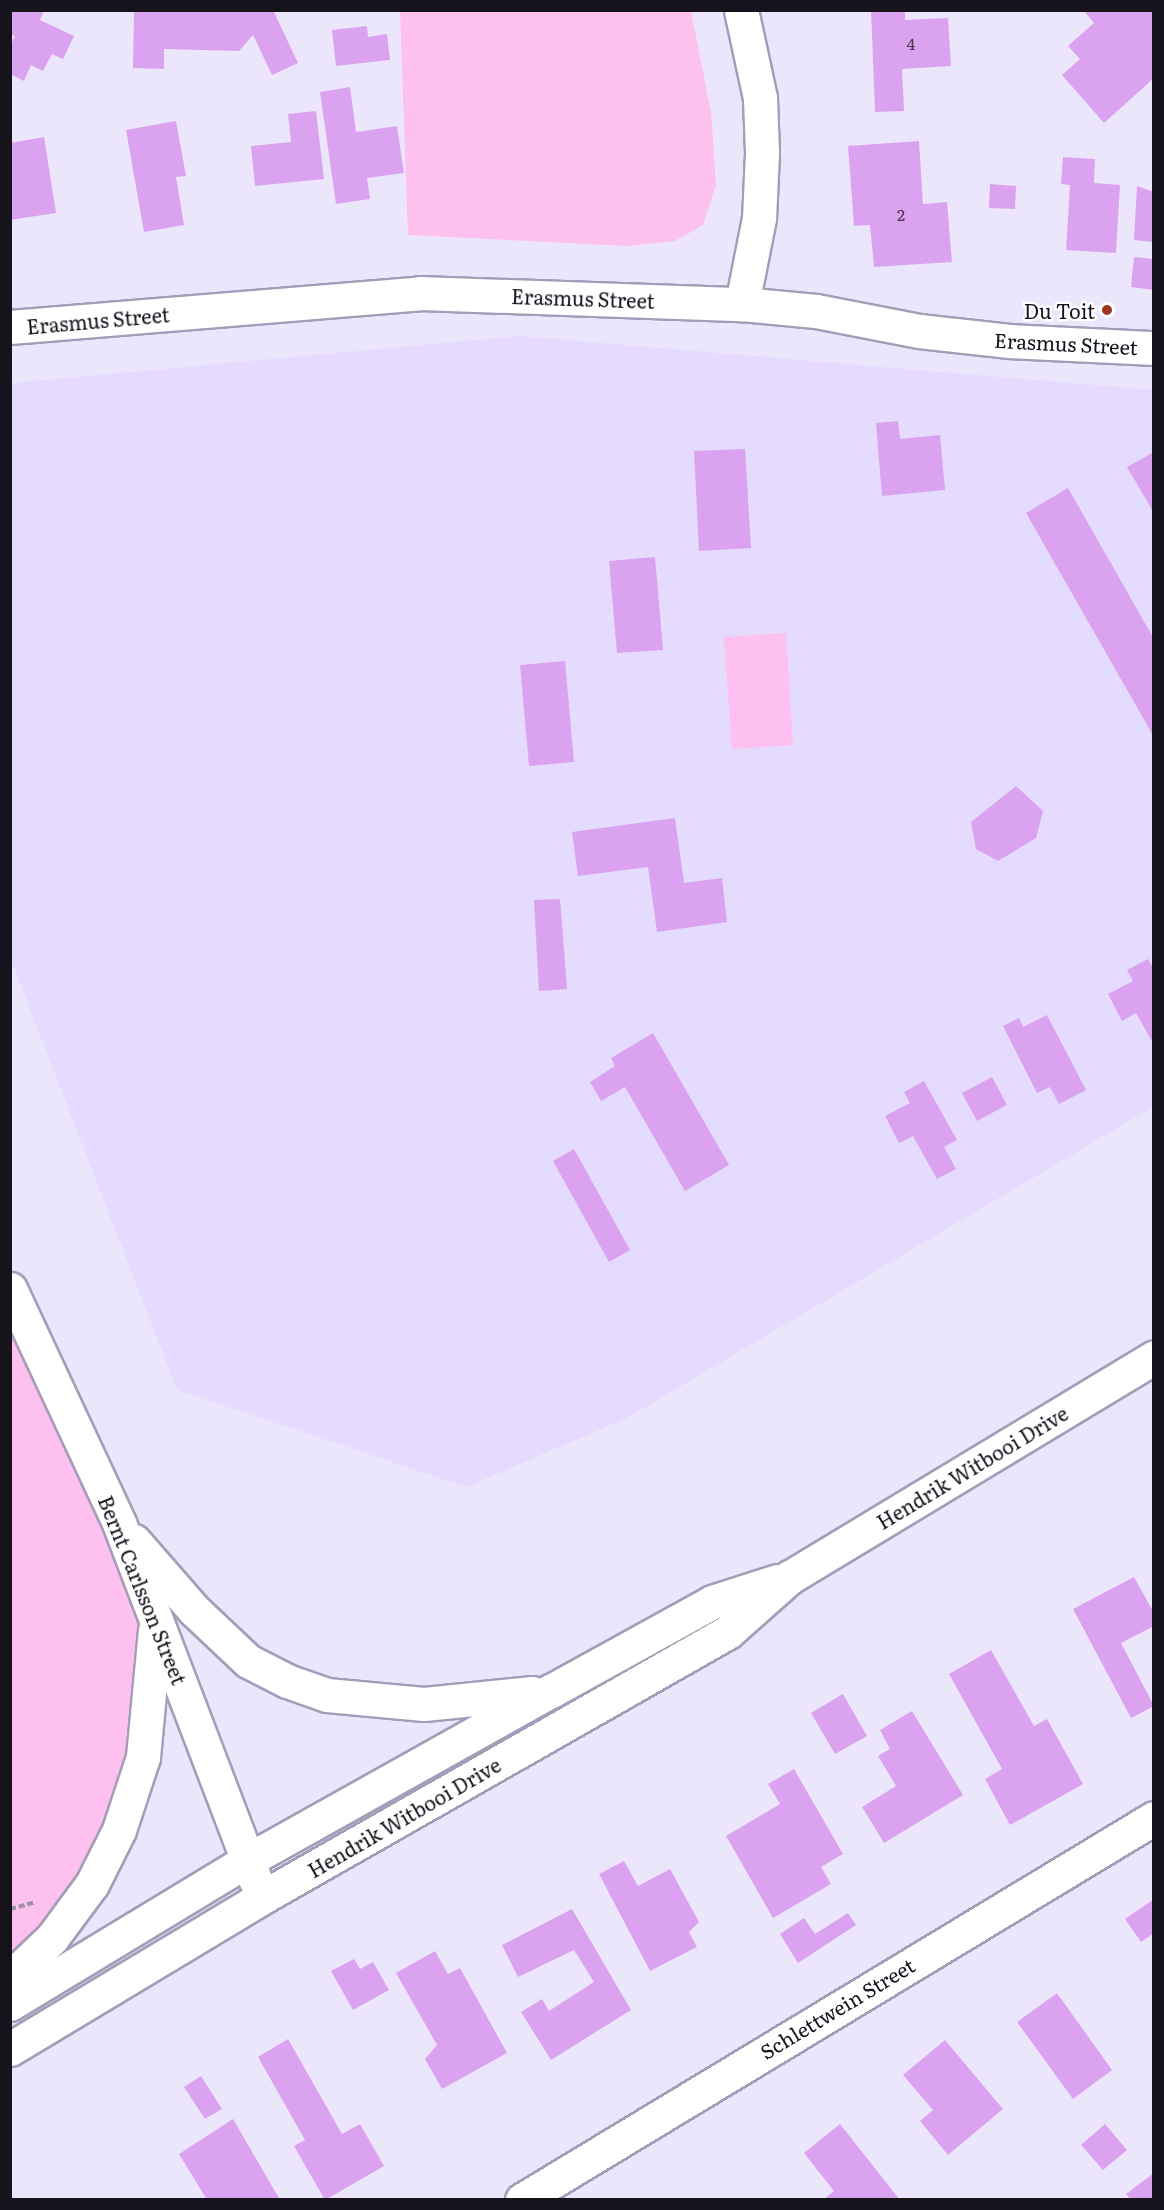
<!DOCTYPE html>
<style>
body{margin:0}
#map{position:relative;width:1164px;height:2210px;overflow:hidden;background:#ece6fd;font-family:Literata,serif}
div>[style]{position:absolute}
.built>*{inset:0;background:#e4dbff}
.green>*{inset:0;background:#fec0ee}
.building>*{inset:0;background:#dba3ef}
.path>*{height:4px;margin-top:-2px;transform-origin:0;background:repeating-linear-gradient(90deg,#9893a5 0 6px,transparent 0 9px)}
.roads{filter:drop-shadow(2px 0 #a49db8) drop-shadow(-2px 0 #a49db8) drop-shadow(0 2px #a49db8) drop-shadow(0 -2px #a49db8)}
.street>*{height:33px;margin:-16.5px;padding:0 16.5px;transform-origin:16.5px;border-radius:16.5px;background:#fff}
.secondary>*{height:33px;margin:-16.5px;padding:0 16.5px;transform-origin:16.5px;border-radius:16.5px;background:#fff}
.dots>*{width:16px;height:16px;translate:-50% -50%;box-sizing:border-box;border:3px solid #fff;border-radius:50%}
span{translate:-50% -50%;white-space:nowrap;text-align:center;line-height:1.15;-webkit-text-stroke:4.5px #fff;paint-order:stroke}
.number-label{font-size:16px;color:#473752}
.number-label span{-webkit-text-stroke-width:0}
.street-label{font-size:20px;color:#16131d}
.poi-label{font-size:20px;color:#16131d}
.right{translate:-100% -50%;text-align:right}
.frame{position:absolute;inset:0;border:12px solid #16131d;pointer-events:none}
</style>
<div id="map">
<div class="built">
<i style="clip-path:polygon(520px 336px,1153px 390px,1153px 1107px,627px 1418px,466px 1487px,177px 1390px,11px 960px,11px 383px)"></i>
</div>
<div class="green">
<i style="clip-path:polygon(400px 11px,691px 11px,711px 112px,716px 185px,703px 225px,675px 241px,627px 246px,408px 235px)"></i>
<i style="clip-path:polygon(786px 633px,793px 745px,732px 749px,724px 637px)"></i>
<i style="clip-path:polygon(10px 1289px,155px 1619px,119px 1830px,10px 1978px)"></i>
</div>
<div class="building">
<i style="clip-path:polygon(10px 10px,44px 10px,40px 20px,74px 36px,63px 59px,52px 54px,43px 71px,31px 65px,24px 81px,10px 74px,10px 46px,15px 36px,10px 34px)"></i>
<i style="clip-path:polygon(134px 10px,273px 10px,298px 63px,272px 75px,253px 35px,239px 51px,164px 49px,164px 69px,133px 68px)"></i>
<i style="clip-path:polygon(871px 10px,905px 10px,905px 20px,948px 18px,951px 66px,902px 69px,904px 111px,875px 112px)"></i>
<i style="clip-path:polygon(1083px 10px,1154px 10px,1154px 78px,1104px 123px,1062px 75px,1080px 59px,1068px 46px,1094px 23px)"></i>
<i style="clip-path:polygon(367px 26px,368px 37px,387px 34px,390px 60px,336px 66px,332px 30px)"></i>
<i style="clip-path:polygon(350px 87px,356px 132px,397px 126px,404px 173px,367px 178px,370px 199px,336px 204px,320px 92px)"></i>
<i style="clip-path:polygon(316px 111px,324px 179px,255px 186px,251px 146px,291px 142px,288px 114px)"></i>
<i style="clip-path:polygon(176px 121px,186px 176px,176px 177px,184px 225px,144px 232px,126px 130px)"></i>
<i style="clip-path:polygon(44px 137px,56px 213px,10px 220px,10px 143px)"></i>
<i style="clip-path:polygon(919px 141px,923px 204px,947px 202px,952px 262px,874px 267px,870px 225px,854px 226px,848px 146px)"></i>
<i style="clip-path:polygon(1063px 157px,1095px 159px,1094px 183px,1120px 185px,1116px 253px,1066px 250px,1070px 185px,1061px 184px)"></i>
<i style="clip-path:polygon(990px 184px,1016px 186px,1015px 209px,989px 208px)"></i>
<i style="clip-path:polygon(1137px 186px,1154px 192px,1154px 242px,1134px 240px)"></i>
<i style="clip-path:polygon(1134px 257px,1154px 259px,1154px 290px,1131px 287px)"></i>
<i style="clip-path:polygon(898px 421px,900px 439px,940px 435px,945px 490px,882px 496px,876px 423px)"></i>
<i style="clip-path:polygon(745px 449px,751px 548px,699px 551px,694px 451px)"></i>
<i style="clip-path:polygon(1154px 452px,1154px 513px,1127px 467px)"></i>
<i style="clip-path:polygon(1068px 488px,1154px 639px,1154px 737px,1026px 513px)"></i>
<i style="clip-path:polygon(655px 557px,663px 650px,617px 653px,609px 561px)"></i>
<i style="clip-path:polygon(565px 661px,574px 762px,529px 766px,520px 665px)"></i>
<i style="clip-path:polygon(1016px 786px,1043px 811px,1036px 838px,998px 861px,976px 849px,971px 822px)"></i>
<i style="clip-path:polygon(675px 818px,684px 883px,722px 878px,727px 922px,657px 932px,648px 867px,578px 876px,572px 832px)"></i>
<i style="clip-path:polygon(560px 899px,567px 989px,539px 991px,534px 900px)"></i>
<i style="clip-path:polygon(1148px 959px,1154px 970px,1154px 1045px,1136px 1013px,1122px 1021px,1108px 994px,1133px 981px,1127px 970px)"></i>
<i style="clip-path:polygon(1047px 1015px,1086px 1090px,1059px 1104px,1050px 1087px,1037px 1093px,1003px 1026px,1019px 1018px,1023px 1027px)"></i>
<i style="clip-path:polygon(653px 1033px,729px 1165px,685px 1191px,625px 1087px,601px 1101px,590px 1082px,615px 1066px,611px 1058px)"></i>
<i style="clip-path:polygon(992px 1077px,1007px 1105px,977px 1121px,962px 1093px)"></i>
<i style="clip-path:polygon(924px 1081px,957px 1140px,944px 1147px,956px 1169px,937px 1179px,913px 1136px,899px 1143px,885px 1116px,910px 1103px,904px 1092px)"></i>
<i style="clip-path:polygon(574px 1149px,630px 1250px,609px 1262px,553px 1161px)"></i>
<i style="clip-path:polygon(1134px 1577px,1154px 1613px,1154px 1626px,1121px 1643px,1154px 1706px,1131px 1718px,1073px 1609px)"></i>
<i style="clip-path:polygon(991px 1650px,1034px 1726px,1047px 1719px,1083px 1784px,1010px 1825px,985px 1779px,1002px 1769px,949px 1674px)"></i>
<i style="clip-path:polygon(843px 1694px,867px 1736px,835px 1754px,811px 1713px)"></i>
<i style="clip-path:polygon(912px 1711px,963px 1795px,884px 1843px,862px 1807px,896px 1786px,878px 1756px,890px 1749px,880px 1730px)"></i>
<i style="clip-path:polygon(794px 1769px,843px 1854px,821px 1867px,831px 1884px,773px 1918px,726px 1836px,780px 1804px,768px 1784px)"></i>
<i style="clip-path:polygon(624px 1861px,638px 1886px,670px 1869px,699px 1922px,689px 1932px,697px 1947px,650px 1971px,599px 1874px)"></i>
<i style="clip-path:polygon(1154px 1899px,1154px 1933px,1141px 1942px,1125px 1919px)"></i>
<i style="clip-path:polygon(572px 1909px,631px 2010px,551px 2060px,521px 2012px,542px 1999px,549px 2011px,594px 1982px,574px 1950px,518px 1977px,502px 1945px)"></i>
<i style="clip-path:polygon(848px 1913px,856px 1925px,798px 1963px,780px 1934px,804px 1918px,815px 1934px)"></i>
<i style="clip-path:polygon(435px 1951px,448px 1974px,460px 1968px,507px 2053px,442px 2089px,425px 2059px,437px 2045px,396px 1973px)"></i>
<i style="clip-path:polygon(354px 1959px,360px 1969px,373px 1962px,389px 1990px,353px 2010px,331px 1971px)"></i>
<i style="clip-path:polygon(1057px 1993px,1112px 2070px,1073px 2099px,1017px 2022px)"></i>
<i style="clip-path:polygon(288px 2039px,342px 2134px,360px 2124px,384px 2166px,325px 2200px,294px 2146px,305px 2140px,258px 2057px)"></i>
<i style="clip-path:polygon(945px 2040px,1003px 2109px,948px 2155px,920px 2121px,933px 2110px,903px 2075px)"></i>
<i style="clip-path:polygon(201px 2076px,222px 2109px,205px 2119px,184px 2087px)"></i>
<i style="clip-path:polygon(233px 2119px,280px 2200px,207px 2200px,179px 2154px)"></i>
<i style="clip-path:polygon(840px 2124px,900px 2200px,823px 2200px,834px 2191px,804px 2153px)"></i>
<i style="clip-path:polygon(1105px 2124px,1127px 2150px,1103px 2170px,1081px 2145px)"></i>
<i style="clip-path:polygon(1154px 2173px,1154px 2200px,1131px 2200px,1126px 2194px)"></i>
</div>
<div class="path">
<i style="left:10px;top:1909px;width:27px;rotate:-15deg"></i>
</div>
<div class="roads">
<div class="street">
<i style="left:522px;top:2200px;width:738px;rotate:-31.15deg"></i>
</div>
<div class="secondary">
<i style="left:741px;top:10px;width:90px;rotate:77.8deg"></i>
<i style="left:760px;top:98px;width:55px;rotate:87.9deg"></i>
<i style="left:762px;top:153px;width:65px;rotate:92.6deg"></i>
<i style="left:759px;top:218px;width:88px;rotate:101.2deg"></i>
<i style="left:10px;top:327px;width:411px;rotate:-4.7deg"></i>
<i style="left:420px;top:293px;width:322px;rotate:2deg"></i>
<i style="left:742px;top:304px;width:74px;rotate:5.4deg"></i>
<i style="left:816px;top:311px;width:105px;rotate:11deg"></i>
<i style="left:919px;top:331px;width:91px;rotate:6.3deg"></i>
<i style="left:1009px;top:341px;width:145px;rotate:2.8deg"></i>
<i style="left:10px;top:1289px;width:258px;rotate:65deg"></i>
<i style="left:119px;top:1523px;width:382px;rotate:69.1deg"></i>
<i style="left:134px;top:1541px;width:91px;rotate:49deg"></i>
<i style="left:194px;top:1610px;width:74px;rotate:43.4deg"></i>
<i style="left:248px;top:1661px;width:44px;rotate:27.1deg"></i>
<i style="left:287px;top:1681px;width:42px;rotate:19.3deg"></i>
<i style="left:327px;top:1695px;width:97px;rotate:5.3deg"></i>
<i style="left:424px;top:1704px;width:109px;rotate:-5.8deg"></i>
<i style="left:10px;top:1978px;width:58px;rotate:-43.6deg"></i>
<i style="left:52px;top:1938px;width:67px;rotate:-53.5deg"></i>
<i style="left:92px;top:1884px;width:60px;rotate:-63.4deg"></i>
<i style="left:119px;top:1830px;width:77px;rotate:-71.8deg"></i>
<i style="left:143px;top:1757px;width:127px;rotate:-84.6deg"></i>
<i style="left:10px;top:2004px;width:278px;rotate:-31.2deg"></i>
<i style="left:248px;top:1860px;width:347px;rotate:-29.2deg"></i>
<i style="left:551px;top:1691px;width:184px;rotate:-28.9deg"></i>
<i style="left:712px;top:1602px;width:68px;rotate:-17.9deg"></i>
<i style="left:10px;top:2049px;width:293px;rotate:-31deg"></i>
<i style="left:261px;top:1898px;width:537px;rotate:-29.67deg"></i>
<i style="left:728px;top:1632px;width:83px;rotate:-41.6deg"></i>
<i style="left:790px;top:1577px;width:425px;rotate:-31.1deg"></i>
</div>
</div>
<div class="dots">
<i style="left:1107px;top:310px;background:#9e3520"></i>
</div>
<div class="number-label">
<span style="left:911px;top:43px">4</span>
<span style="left:901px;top:214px">2</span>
</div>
<div class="street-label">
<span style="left:583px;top:298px;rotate:2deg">Erasmus Street</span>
<span style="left:98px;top:320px;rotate:-5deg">Erasmus Street</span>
<span style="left:1066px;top:343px;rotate:3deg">Erasmus Street</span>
<span style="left:972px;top:1467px;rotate:-31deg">Hendrik Witbooi Drive</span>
<span style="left:143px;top:1590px;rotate:68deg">Bernt Carlsson Street</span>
<span style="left:404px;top:1817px;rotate:-30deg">Hendrik Witbooi Drive</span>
<span style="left:837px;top:2008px;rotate:-31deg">Schlettwein Street</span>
</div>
<div class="poi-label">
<span class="right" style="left:1095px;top:310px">Du Toit</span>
</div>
<div class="frame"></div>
</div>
